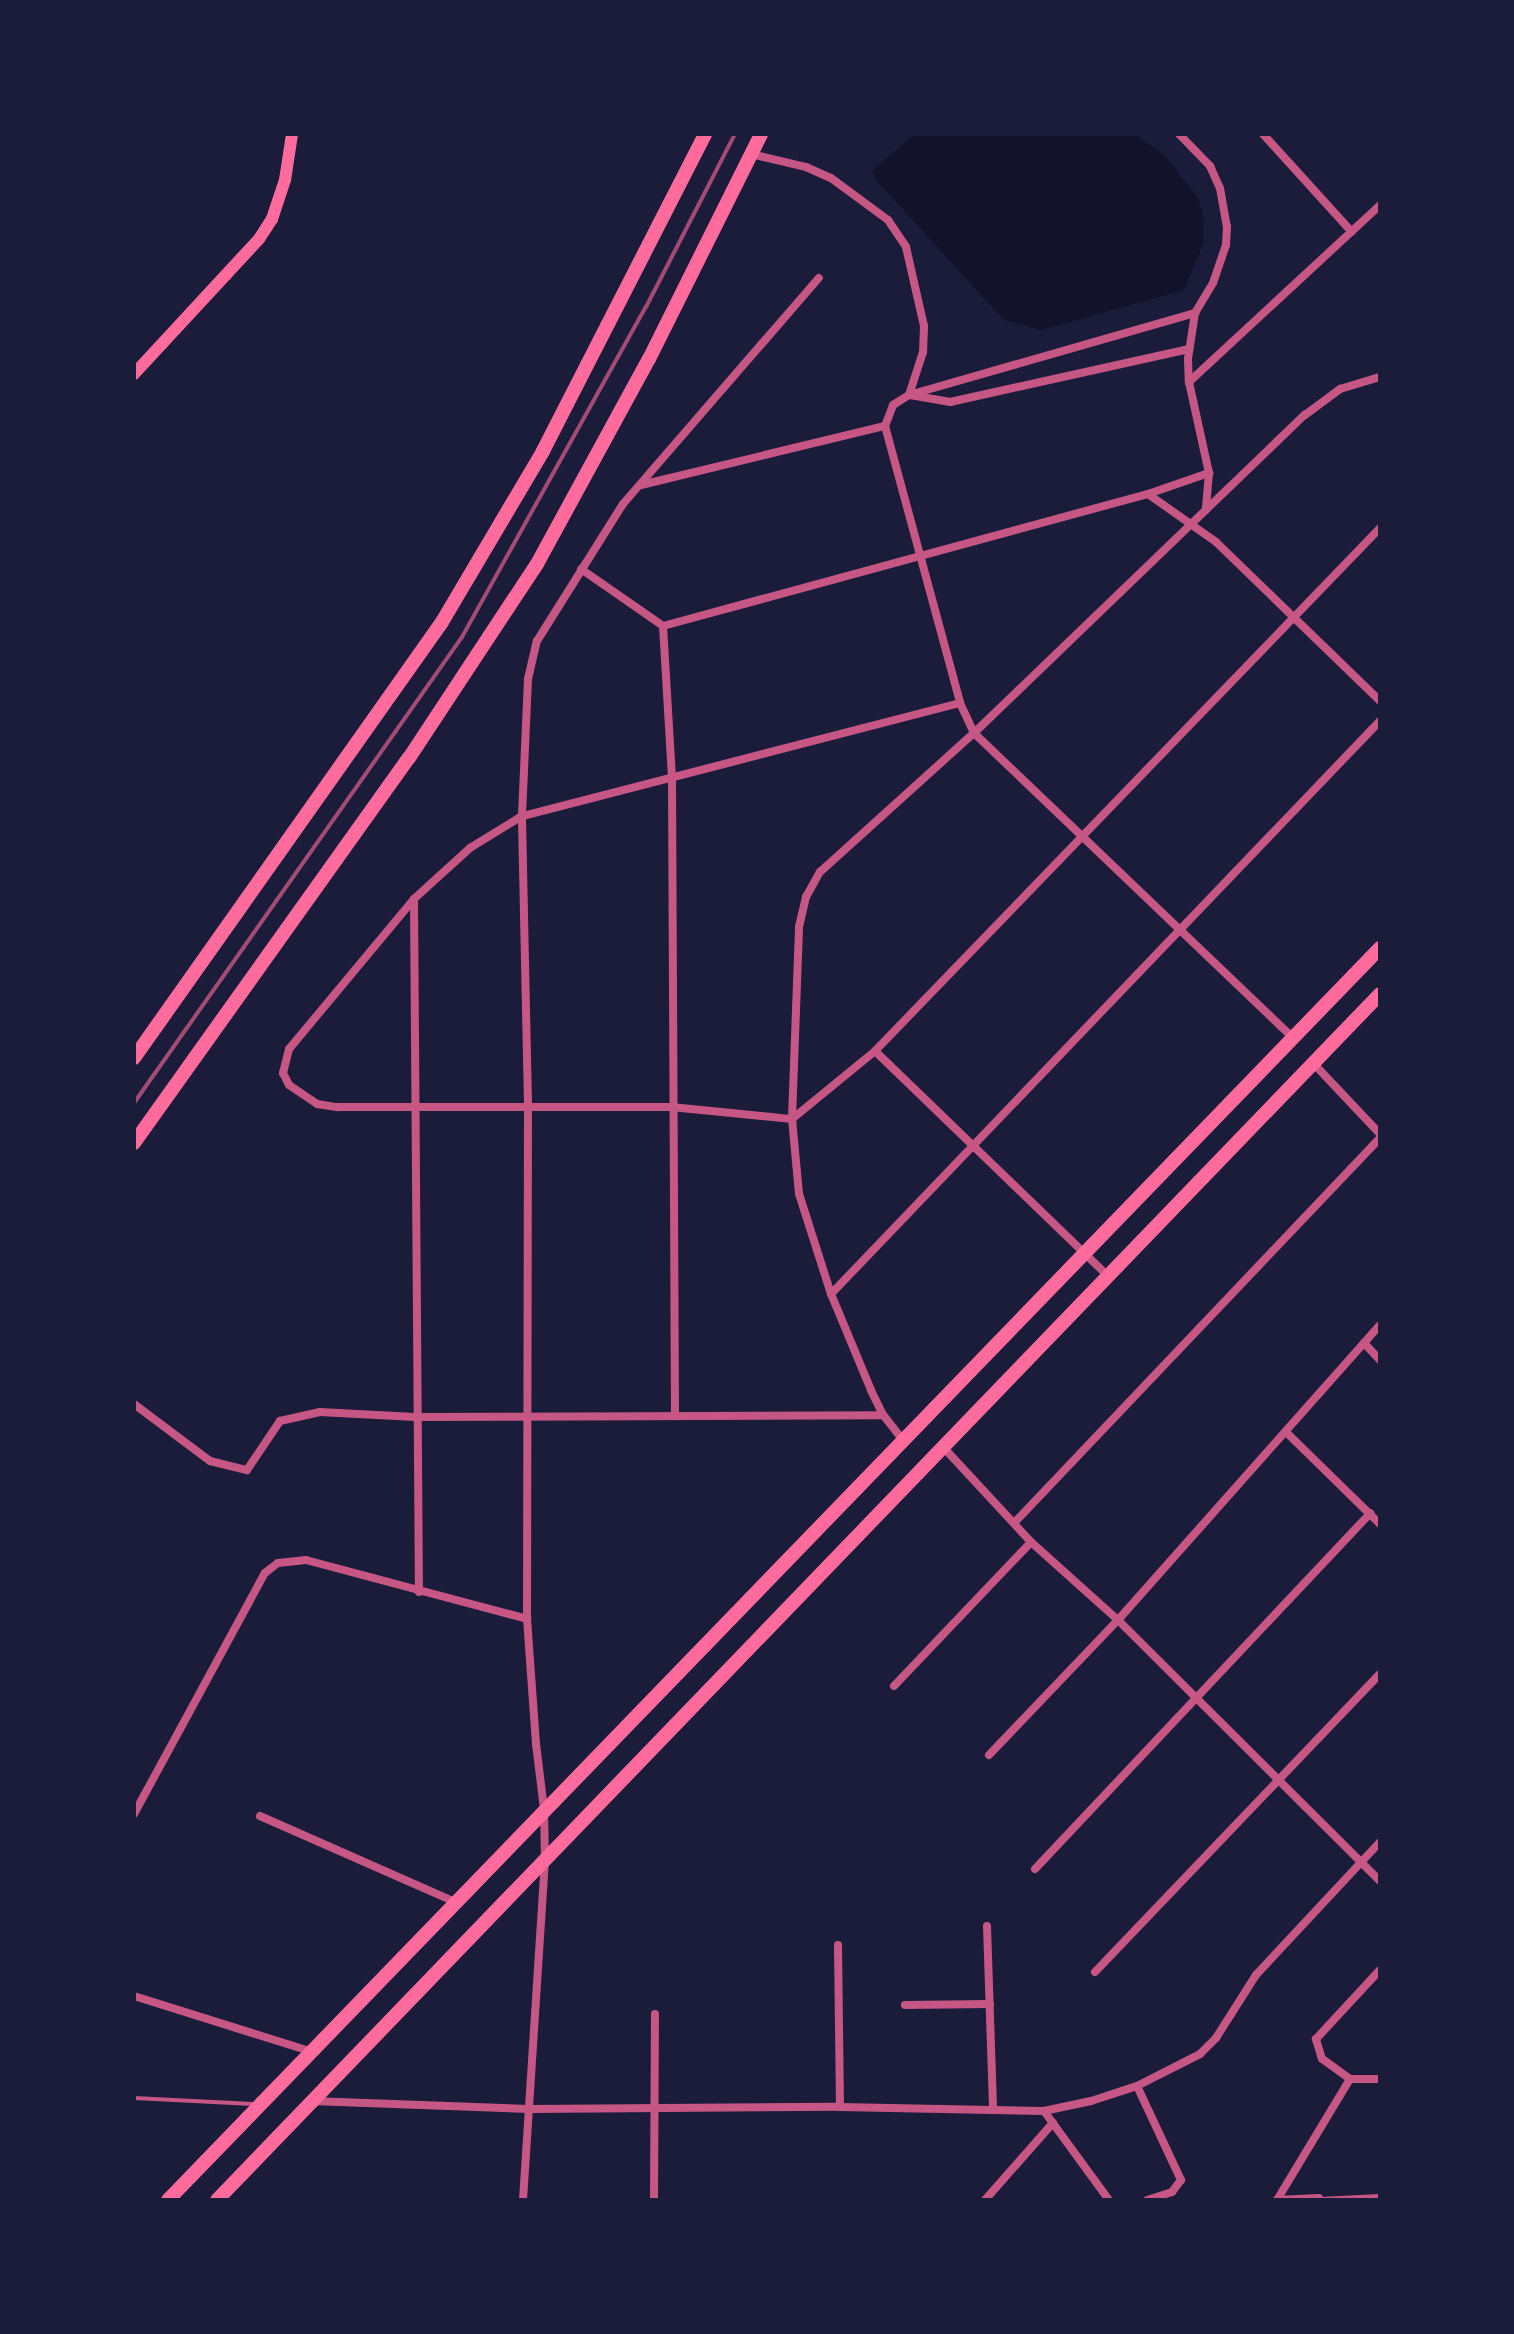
<!DOCTYPE html>
<style>
body{margin:0}
#map{position:relative;width:1514px;height:2334px;overflow:hidden;background:#1b1b3a;font-family:Ubuntu,sans-serif}
div>[style]{position:absolute}
.water>*{inset:0;background:#12122b}
.service>*{height:4px;margin:-2px;padding:0 2px;transform-origin:2px;border-radius:2px;background:#c65784}
.minor>*{height:8px;margin:-4px;padding:0 4px;transform-origin:4px;border-radius:4px;background:#c65784}
.secondary>*{height:12px;margin:-6px;padding:0 6px;transform-origin:6px;border-radius:6px;background:#ff6b9d}
.primary>*{height:14px;margin:-7px;padding:0 7px;transform-origin:7px;border-radius:7px;background:#ff6b9d}
.rail>*{height:4px;margin:-2px;padding:0 2px;transform-origin:2px;border-radius:2px;background:#a44b75}
span{translate:-50% -50%;white-space:nowrap;text-align:center;line-height:1.15;-webkit-text-stroke:8px #1b1b3a;paint-order:stroke}
.frame{position:absolute;inset:0;border:136px solid #1b1b3a;pointer-events:none}
</style>
<div id="map">
<div class="water">
<i style="clip-path:polygon(915px 134px,1135px 134px,1165px 156px,1198px 198px,1204px 221px,1203px 244px,1184px 290px,1041px 330px,1004px 320px,877px 181px,872px 171px)"></i>
</div>
<div class="service">
<i style="left:134px;top:2098px;width:119px;rotate:2.9deg"></i>
<i style="left:1320px;top:2199px;width:60px;rotate:-2.9deg"></i>
</div>
<div class="minor">
<i style="left:1179px;top:134px;width:45px;rotate:45.9deg"></i>
<i style="left:1210px;top:166px;width:24px;rotate:66deg"></i>
<i style="left:1220px;top:188px;width:39px;rotate:80deg"></i>
<i style="left:1227px;top:226px;width:19px;rotate:93deg"></i>
<i style="left:1226px;top:245px;width:40px;rotate:108.9deg"></i>
<i style="left:1213px;top:283px;width:35px;rotate:121deg"></i>
<i style="left:1195px;top:313px;width:47px;rotate:98.7deg"></i>
<i style="left:1188px;top:359px;width:23px;rotate:88deg"></i>
<i style="left:1189px;top:382px;width:93px;rotate:77.6deg"></i>
<i style="left:1209px;top:473px;width:37px;rotate:95deg"></i>
<i style="left:1263px;top:134px;width:132px;rotate:47.8deg"></i>
<i style="left:751px;top:154px;width:57px;rotate:13.3deg"></i>
<i style="left:806px;top:167px;width:27px;rotate:24deg"></i>
<i style="left:831px;top:178px;width:71px;rotate:36.4deg"></i>
<i style="left:888px;top:220px;width:32px;rotate:56deg"></i>
<i style="left:906px;top:247px;width:81px;rotate:77.2deg"></i>
<i style="left:924px;top:326px;width:26px;rotate:92deg"></i>
<i style="left:923px;top:352px;width:45px;rotate:108deg"></i>
<i style="left:1189px;top:382px;width:260px;rotate:-42.8deg"></i>
<i style="left:910px;top:395px;width:41px;rotate:9.9deg"></i>
<i style="left:950px;top:402px;width:245px;rotate:-12.5deg"></i>
<i style="left:885px;top:426px;width:287px;rotate:74.8deg"></i>
<i style="left:960px;top:703px;width:33px;rotate:65deg"></i>
<i style="left:974px;top:733px;width:440px;rotate:43.7deg"></i>
<i style="left:885px;top:426px;width:22px;rotate:-69deg"></i>
<i style="left:893px;top:405px;width:19px;rotate:-32deg"></i>
<i style="left:909px;top:395px;width:298px;rotate:-16deg"></i>
<i style="left:641px;top:485px;width:251px;rotate:-13.6deg"></i>
<i style="left:1148px;top:494px;width:83px;rotate:35.2deg"></i>
<i style="left:1216px;top:542px;width:228px;rotate:44.1deg"></i>
<i style="left:581px;top:569px;width:100px;rotate:34.8deg"></i>
<i style="left:663px;top:626px;width:503px;rotate:-15.23deg"></i>
<i style="left:1148px;top:494px;width:65px;rotate:-19deg"></i>
<i style="left:663px;top:626px;width:151px;rotate:86.6deg"></i>
<i style="left:672px;top:777px;width:637px;rotate:89.73deg"></i>
<i style="left:960px;top:703px;width:452px;rotate:165.5deg"></i>
<i style="left:522px;top:816px;width:61px;rotate:148.4deg"></i>
<i style="left:470px;top:848px;width:76px;rotate:137.7deg"></i>
<i style="left:414px;top:899px;width:195px;rotate:129.8deg"></i>
<i style="left:289px;top:1049px;width:25px;rotate:104deg"></i>
<i style="left:283px;top:1073px;width:13px;rotate:63deg"></i>
<i style="left:289px;top:1085px;width:34px;rotate:34deg"></i>
<i style="left:317px;top:1104px;width:20px;rotate:9deg"></i>
<i style="left:337px;top:1107px;width:334px"></i>
<i style="left:671px;top:1107px;width:122px;rotate:5.7deg"></i>
<i style="left:792px;top:1119px;width:107px;rotate:-39.3deg"></i>
<i style="left:875px;top:1051px;width:727px;rotate:-46deg"></i>
<i style="left:414px;top:899px;width:693px;rotate:89.59deg"></i>
<i style="left:875px;top:1051px;width:324px;rotate:44deg"></i>
<i style="left:1314px;top:1064px;width:96px;rotate:46.7deg"></i>
<i style="left:831px;top:1294px;width:794px;rotate:-46.23deg"></i>
<i style="left:1364px;top:1343px;width:23px;rotate:47deg"></i>
<i style="left:134px;top:1404px;width:95px;rotate:36.9deg"></i>
<i style="left:210px;top:1461px;width:38px;rotate:14deg"></i>
<i style="left:247px;top:1470px;width:59px;rotate:-56deg"></i>
<i style="left:280px;top:1421px;width:41px;rotate:-12.7deg"></i>
<i style="left:320px;top:1412px;width:95px;rotate:3deg"></i>
<i style="left:415px;top:1417px;width:468px;rotate:-0.2deg"></i>
<i style="left:1286px;top:1432px;width:132px;rotate:44.4deg"></i>
<i style="left:902px;top:1439px;width:31px;rotate:-128deg"></i>
<i style="left:883px;top:1415px;width:28px;rotate:-116deg"></i>
<i style="left:871px;top:1390px;width:104px;rotate:-112.6deg"></i>
<i style="left:831px;top:1294px;width:105px;rotate:-107.7deg"></i>
<i style="left:799px;top:1194px;width:75px;rotate:-95.3deg"></i>
<i style="left:792px;top:1119px;width:192px;rotate:-87.9deg"></i>
<i style="left:799px;top:927px;width:31px;rotate:-77deg"></i>
<i style="left:806px;top:897px;width:29px;rotate:-61deg"></i>
<i style="left:820px;top:872px;width:207px;rotate:-42.1deg"></i>
<i style="left:974px;top:733px;width:459px;rotate:-43.9deg"></i>
<i style="left:1305px;top:415px;width:44px;rotate:-36.6deg"></i>
<i style="left:1340px;top:389px;width:42px;rotate:-16.7deg"></i>
<i style="left:944px;top:1448px;width:128px;rotate:47.2deg"></i>
<i style="left:1031px;top:1542px;width:117px;rotate:41.9deg"></i>
<i style="left:1118px;top:1620px;width:370px;rotate:44.9deg"></i>
<i style="left:1015px;top:1522px;width:530px;rotate:-46.45deg"></i>
<i style="left:894px;top:1686px;width:199px;rotate:-46.4deg"></i>
<i style="left:989px;top:1755px;width:187px;rotate:-46.3deg"></i>
<i style="left:1118px;top:1620px;width:395px;rotate:-48.4deg"></i>
<i style="left:134px;top:1814px;width:274px;rotate:-61.5deg"></i>
<i style="left:265px;top:1573px;width:16px;rotate:-38deg"></i>
<i style="left:278px;top:1563px;width:28px;rotate:-6deg"></i>
<i style="left:306px;top:1560px;width:229px;rotate:14.9deg"></i>
<i style="left:260px;top:1816px;width:213px;rotate:23.8deg"></i>
<i style="left:1035px;top:1869px;width:489px;rotate:-46.7deg"></i>
<i style="left:987px;top:1926px;width:184px;rotate:88.1deg"></i>
<i style="left:838px;top:1945px;width:162px;rotate:89.3deg"></i>
<i style="left:1095px;top:1972px;width:412px;rotate:-46.3deg"></i>
<i style="left:134px;top:1996px;width:183px;rotate:17.4deg"></i>
<i style="left:905px;top:2005px;width:85px;rotate:-0.7deg"></i>
<i style="left:1350px;top:2079px;width:34px;rotate:-144deg"></i>
<i style="left:1322px;top:2059px;width:21px;rotate:-107deg"></i>
<i style="left:1316px;top:2039px;width:94px;rotate:-47.2deg"></i>
<i style="left:1350px;top:2079px;width:30px"></i>
<i style="left:1137px;top:2086px;width:104px;rotate:64.9deg"></i>
<i style="left:1181px;top:2180px;width:15px;rotate:127deg"></i>
<i style="left:1172px;top:2192px;width:26px;rotate:162deg"></i>
<i style="left:311px;top:2101px;width:218px;rotate:2.1deg"></i>
<i style="left:529px;top:2109px;width:311px;rotate:-0.4deg"></i>
<i style="left:840px;top:2107px;width:204px;rotate:1.1deg"></i>
<i style="left:1044px;top:2111px;width:48px;rotate:-12deg"></i>
<i style="left:1091px;top:2101px;width:48px;rotate:-18.1deg"></i>
<i style="left:1137px;top:2086px;width:71px;rotate:-26.9deg"></i>
<i style="left:1200px;top:2054px;width:23px;rotate:-45deg"></i>
<i style="left:1216px;top:2038px;width:75px;rotate:-57.6deg"></i>
<i style="left:1256px;top:1975px;width:182px;rotate:-47deg"></i>
<i style="left:1044px;top:2111px;width:110px;rotate:53.9deg"></i>
<i style="left:523px;top:2200px;width:340px;rotate:-86.3deg"></i>
<i style="left:545px;top:1861px;width:52px;rotate:-91.1deg"></i>
<i style="left:544px;top:1809px;width:65px;rotate:-97deg"></i>
<i style="left:536px;top:1744px;width:125px;rotate:-94.1deg"></i>
<i style="left:527px;top:1619px;width:514px;rotate:-89.89deg"></i>
<i style="left:528px;top:1105px;width:289px;rotate:-91.2deg"></i>
<i style="left:522px;top:816px;width:137px;rotate:-87.5deg"></i>
<i style="left:528px;top:679px;width:39px;rotate:-77deg"></i>
<i style="left:537px;top:641px;width:162px;rotate:-57.9deg"></i>
<i style="left:623px;top:504px;width:299px;rotate:-49.1deg"></i>
<i style="left:654px;top:2200px;width:186px;rotate:-89.7deg"></i>
<i style="left:985px;top:2200px;width:103px;rotate:-48.6deg"></i>
<i style="left:1277px;top:2200px;width:141px;rotate:-58.9deg"></i>
<i style="left:1277px;top:2200px;width:42px;rotate:-2.7deg"></i>
</div>
<div class="secondary">
<i style="left:134px;top:374px;width:184px;rotate:-47.2deg"></i>
<i style="left:259px;top:239px;width:24px;rotate:-57deg"></i>
<i style="left:272px;top:219px;width:41px;rotate:-71.6deg"></i>
<i style="left:285px;top:180px;width:47px;rotate:-81.3deg"></i>
</div>
<div class="primary">
<i style="left:134px;top:1058px;width:534px;rotate:-54.76deg"></i>
<i style="left:442px;top:622px;width:199px;rotate:-59.4deg"></i>
<i style="left:543px;top:451px;width:356px;rotate:-62.9deg"></i>
<i style="left:134px;top:1143px;width:473px;rotate:-54.5deg"></i>
<i style="left:409px;top:758px;width:232px;rotate:-56.6deg"></i>
<i style="left:537px;top:564px;width:234px;rotate:-61.4deg"></i>
<i style="left:649px;top:359px;width:251px;rotate:-63.5deg"></i>
<i style="left:168px;top:2200px;width:1743px;rotate:-45.93deg"></i>
<i style="left:217px;top:2200px;width:1675px;rotate:-46.04deg"></i>
</div>
<div class="rail">
<i style="left:134px;top:1103px;width:570px;rotate:-54.86deg"></i>
<i style="left:462px;top:637px;width:378px;rotate:-60.9deg"></i>
<i style="left:646px;top:307px;width:195px;rotate:-62.8deg"></i>
</div>
<div class="frame"></div>
</div>
